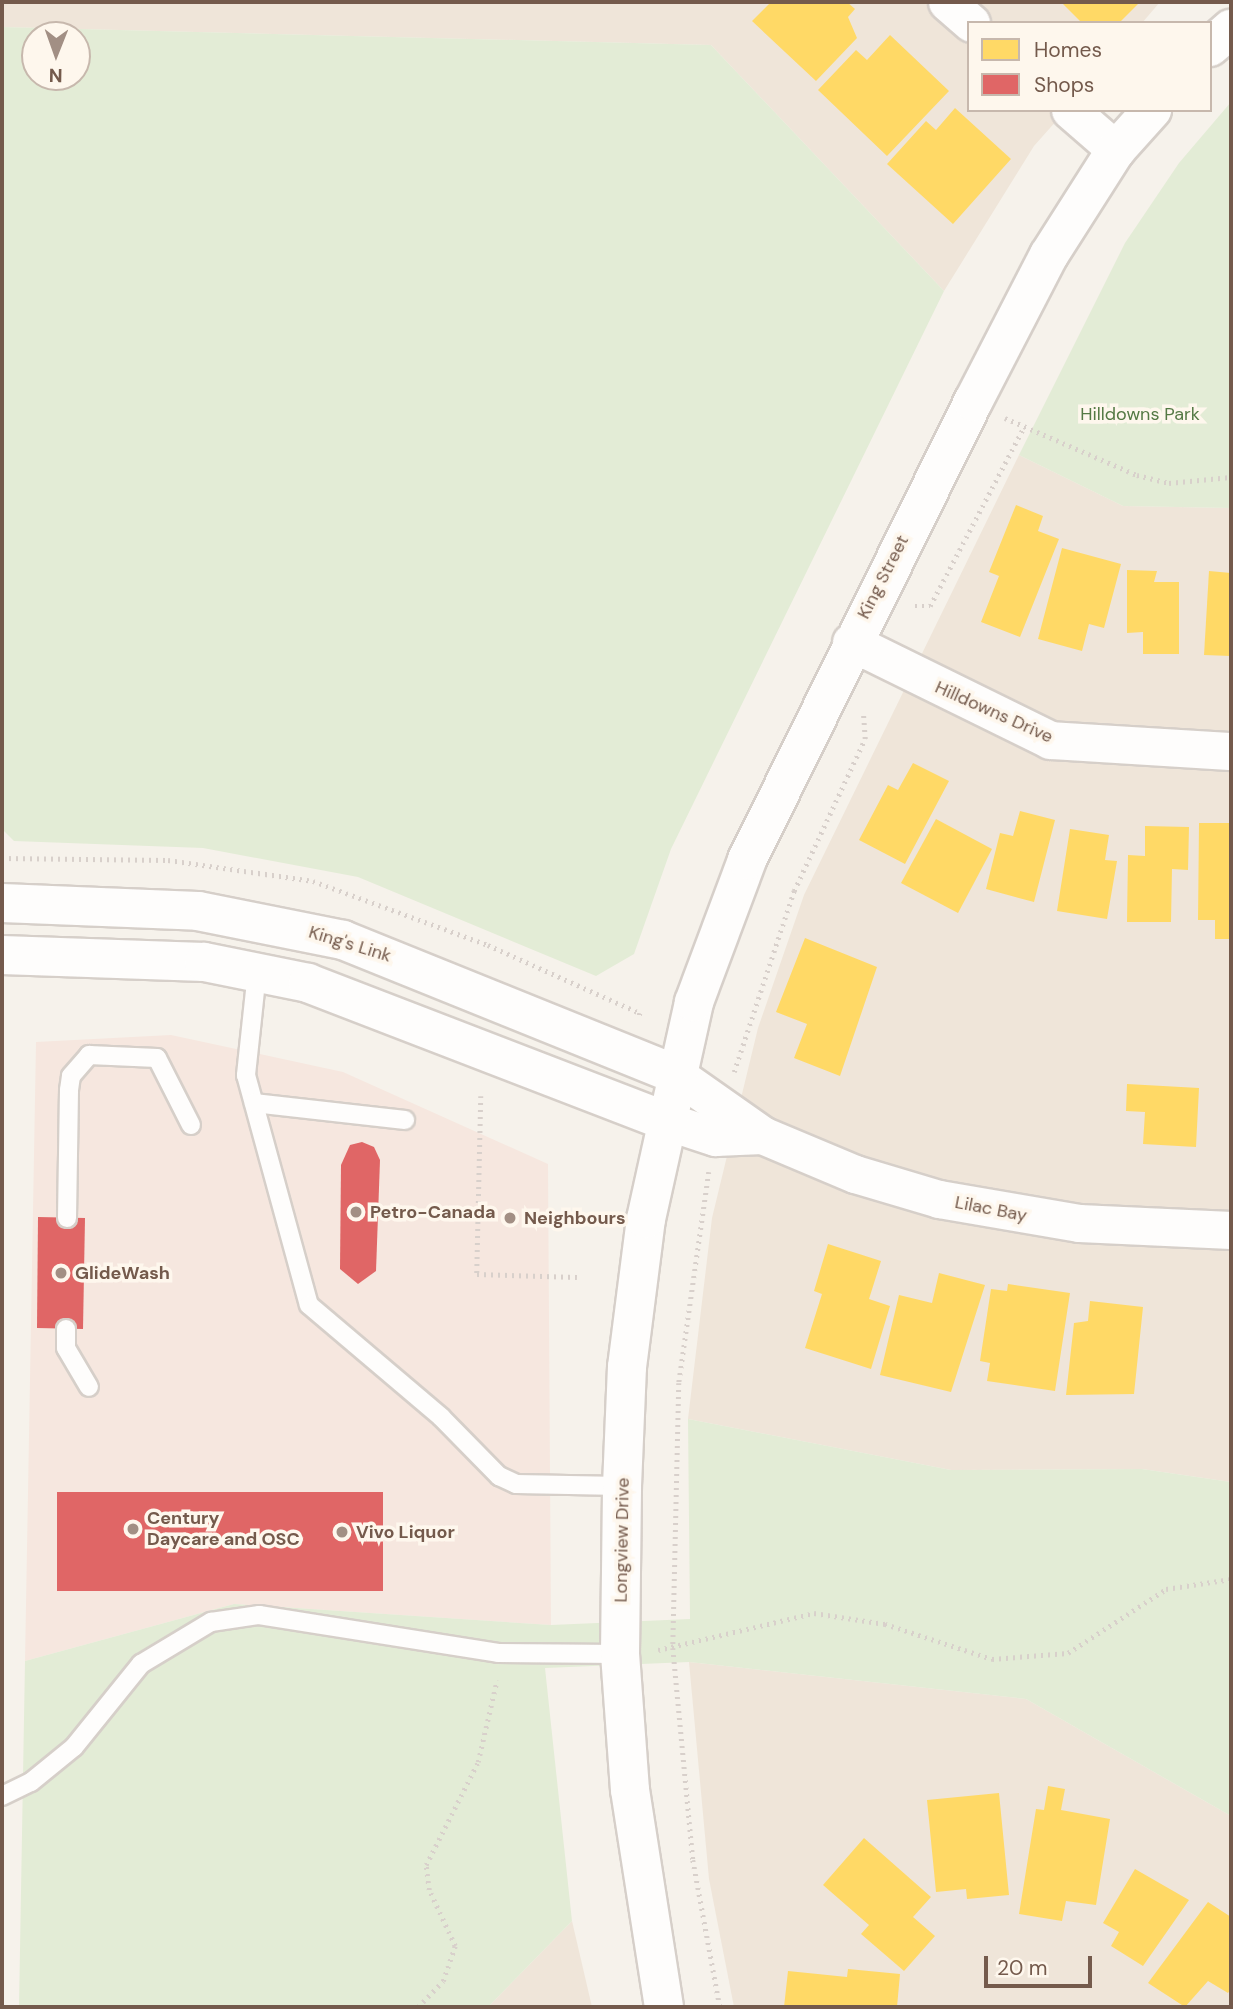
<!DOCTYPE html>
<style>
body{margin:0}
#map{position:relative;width:1233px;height:2009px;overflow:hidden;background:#f6f2eb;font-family:"DM Sans",sans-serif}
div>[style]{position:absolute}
.residential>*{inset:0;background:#efe5d9}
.commercial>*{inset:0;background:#f6e7df}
.green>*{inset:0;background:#e3ecd6}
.homes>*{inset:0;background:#ffd966}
.shops>*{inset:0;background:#e06666}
.path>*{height:4.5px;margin-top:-2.25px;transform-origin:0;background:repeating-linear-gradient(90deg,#d8d0cb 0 2px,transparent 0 7px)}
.roads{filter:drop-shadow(2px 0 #d6cfc9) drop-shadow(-2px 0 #d6cfc9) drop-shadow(0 2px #d6cfc9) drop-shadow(0 -2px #d6cfc9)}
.lane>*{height:18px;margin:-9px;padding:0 9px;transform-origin:9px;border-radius:9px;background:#fefdfc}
.street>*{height:37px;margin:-18.5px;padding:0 18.5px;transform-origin:18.5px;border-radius:18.5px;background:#fefdfc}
.secondary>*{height:38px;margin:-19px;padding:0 19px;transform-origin:19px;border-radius:19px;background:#fefdfc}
.dots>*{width:19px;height:19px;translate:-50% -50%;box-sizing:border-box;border:4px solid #fef7ed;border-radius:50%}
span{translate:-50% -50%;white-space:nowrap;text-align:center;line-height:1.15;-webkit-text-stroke:7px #fef7ed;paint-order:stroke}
.park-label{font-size:18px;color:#547944}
.street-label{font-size:18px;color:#745a4c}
.poi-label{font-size:18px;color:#745a4c;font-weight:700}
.left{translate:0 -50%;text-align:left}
.frame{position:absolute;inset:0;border:4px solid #745a4c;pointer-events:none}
.legend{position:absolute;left:967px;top:21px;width:245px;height:91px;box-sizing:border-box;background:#fef7ed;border:2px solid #c7b8ad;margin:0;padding:9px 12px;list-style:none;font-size:21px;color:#745a4c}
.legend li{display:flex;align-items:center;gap:14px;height:35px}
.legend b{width:35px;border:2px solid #c7b8ad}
.north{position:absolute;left:21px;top:21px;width:70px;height:70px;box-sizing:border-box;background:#fef7ed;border:2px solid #c7b8ad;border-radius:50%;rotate:181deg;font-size:19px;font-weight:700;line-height:28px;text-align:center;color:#745a4c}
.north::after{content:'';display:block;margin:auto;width:24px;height:32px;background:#a28f84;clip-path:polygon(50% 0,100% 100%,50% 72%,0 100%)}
.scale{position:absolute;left:984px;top:1956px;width:108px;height:32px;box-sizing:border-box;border:4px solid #745a4c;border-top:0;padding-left:9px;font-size:21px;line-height:24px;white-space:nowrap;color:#745a4c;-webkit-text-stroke:5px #fef7ed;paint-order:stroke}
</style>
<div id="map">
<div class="residential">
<i style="clip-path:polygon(2px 2px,1160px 2px,1142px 23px,969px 23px,969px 110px,1066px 110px,1034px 146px,944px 291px,711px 45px,2px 27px)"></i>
<i style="clip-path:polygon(1019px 455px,1123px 506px,1231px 508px,1231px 1482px,1142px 1469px,951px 1470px,688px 1419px,712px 1218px,758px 1028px,804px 895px)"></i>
<i style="clip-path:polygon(689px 1662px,1026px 1699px,1231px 1816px,1231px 2007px,734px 2007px,709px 1879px)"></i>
<i style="clip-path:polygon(572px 1921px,592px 2007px,488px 2007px)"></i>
</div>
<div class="commercial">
<i style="clip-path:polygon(171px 1035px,343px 1072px,548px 1164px,551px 1625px,234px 1604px,25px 1661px,36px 1042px)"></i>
</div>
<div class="green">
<i style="clip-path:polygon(evenodd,2px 27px,711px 45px,944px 291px,671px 849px,634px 954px,596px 976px,358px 877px,203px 848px,14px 841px,2px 829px,2px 27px,35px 35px,77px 35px,77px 77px,35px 77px,35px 35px)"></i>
<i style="clip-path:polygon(1231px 102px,1231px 508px,1123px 506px,1019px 455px,1125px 243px,1179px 163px)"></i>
<i style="clip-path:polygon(688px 1419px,951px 1470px,1142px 1469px,1231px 1482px,1231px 1816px,1026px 1699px,689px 1662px,545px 1668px,572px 1921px,488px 2007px,19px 2007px,25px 1661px,234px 1604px,551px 1625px,690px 1619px)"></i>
</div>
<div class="homes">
<i style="clip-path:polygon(771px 2px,847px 2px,855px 9px,848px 17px,857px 38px,816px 81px,752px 21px)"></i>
<i style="clip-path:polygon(1061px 2px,1140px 2px,1119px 23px,1082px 23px)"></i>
<i style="clip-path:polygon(890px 35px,949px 91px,887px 156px,818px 90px,856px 50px,867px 60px)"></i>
<i style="clip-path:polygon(955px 108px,1011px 159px,953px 224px,887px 164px,926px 121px,936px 130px)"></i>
<i style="clip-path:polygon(1016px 505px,1043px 516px,1038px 531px,1059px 539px,1020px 637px,981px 622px,999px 576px,989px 572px)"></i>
<i style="clip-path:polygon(1062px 548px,1121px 564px,1104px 628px,1089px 624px,1082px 651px,1038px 639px)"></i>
<i style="clip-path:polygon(1127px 570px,1157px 571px,1154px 582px,1179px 582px,1179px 654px,1143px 654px,1143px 632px,1127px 633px)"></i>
<i style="clip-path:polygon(1209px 571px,1231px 573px,1231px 656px,1204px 655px)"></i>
<i style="clip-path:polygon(913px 763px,949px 781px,905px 864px,859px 840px,888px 785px,898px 790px)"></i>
<i style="clip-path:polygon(1020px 811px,1055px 820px,1034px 902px,986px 889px,1000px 833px,1013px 836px)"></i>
<i style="clip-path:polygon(936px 819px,992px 849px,958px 913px,901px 883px)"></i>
<i style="clip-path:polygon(1199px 823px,1231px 823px,1231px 939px,1215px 939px,1215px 920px,1198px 920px)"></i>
<i style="clip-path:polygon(1145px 826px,1189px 827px,1188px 870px,1172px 869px,1171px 922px,1127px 922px,1128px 855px,1145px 856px)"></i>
<i style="clip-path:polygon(1070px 829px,1109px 835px,1105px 860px,1117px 861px,1107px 919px,1057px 911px)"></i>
<i style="clip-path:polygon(805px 938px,877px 967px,840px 1076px,794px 1058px,807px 1024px,776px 1012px)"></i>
<i style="clip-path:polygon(1127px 1084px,1199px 1088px,1196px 1147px,1143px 1144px,1145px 1112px,1126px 1111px)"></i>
<i style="clip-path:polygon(828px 1244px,881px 1261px,869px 1299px,890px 1306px,871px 1369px,805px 1348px,822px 1294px,814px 1291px)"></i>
<i style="clip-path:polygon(939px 1273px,985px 1285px,951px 1392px,880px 1375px,899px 1295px,932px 1303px)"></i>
<i style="clip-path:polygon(1008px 1284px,1070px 1293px,1055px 1391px,987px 1381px,990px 1363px,980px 1361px,991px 1289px,1007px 1291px)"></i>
<i style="clip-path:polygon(1090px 1301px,1143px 1307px,1134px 1394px,1066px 1395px,1074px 1323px,1088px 1321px)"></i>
<i style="clip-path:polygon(1048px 1786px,1065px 1789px,1061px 1810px,1110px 1819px,1096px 1905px,1066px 1901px,1062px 1921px,1019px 1914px,1036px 1809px,1044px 1810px)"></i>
<i style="clip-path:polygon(999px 1793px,1009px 1895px,967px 1899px,966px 1889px,936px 1892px,927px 1800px)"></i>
<i style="clip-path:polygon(864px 1838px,931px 1897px,913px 1917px,935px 1936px,904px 1971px,861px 1934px,869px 1925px,823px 1885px)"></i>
<i style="clip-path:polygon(1135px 1869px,1189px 1900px,1143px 1966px,1111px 1946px,1119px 1932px,1103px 1923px)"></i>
<i style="clip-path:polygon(1208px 1902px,1231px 1917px,1231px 1989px,1228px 1993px,1208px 1981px,1185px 2007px,1148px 1983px)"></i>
<i style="clip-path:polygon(848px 1969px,900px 1974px,897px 2007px,784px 2007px,788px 1971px,847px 1977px)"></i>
</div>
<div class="shops">
<i style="clip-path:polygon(362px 1142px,374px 1147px,380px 1160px,376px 1271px,358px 1284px,340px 1269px,341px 1165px,350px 1145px)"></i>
<i style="clip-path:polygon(38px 1217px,85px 1218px,83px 1329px,37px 1328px)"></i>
<i style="clip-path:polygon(57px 1492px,383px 1492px,383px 1591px,57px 1591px)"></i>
</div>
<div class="path">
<i style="left:1005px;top:418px;width:144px;rotate:23.4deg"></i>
<i style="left:1137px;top:475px;width:33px;rotate:14deg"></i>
<i style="left:1169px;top:483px;width:62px;rotate:-5.5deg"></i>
<i style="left:915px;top:606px;width:15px"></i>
<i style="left:930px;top:606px;width:202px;rotate:-62.3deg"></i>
<i style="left:2px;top:858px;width:166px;rotate:0.7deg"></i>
<i style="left:168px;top:860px;width:147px;rotate:8.2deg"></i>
<i style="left:313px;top:881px;width:186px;rotate:20.1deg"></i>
<i style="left:488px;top:945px;width:167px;rotate:24.1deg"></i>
<i style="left:640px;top:1013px;width:5px;rotate:101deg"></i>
<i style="left:734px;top:1072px;width:191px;rotate:-71.7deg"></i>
<i style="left:794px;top:891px;width:168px;rotate:-65deg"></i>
<i style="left:865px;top:739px;width:27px;rotate:-94deg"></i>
<i style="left:481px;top:1096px;width:178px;rotate:91.3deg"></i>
<i style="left:477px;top:1274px;width:100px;rotate:1.7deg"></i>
<i style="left:709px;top:1172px;width:213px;rotate:98.1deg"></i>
<i style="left:679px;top:1383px;width:265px;rotate:91.3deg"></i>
<i style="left:673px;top:1648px;width:213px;rotate:84.6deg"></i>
<i style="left:693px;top:1860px;width:149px;rotate:79.6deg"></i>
<i style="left:658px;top:1650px;width:160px;rotate:-13.3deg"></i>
<i style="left:814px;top:1613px;width:72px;rotate:8.8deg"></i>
<i style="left:885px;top:1624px;width:113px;rotate:18.1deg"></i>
<i style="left:992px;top:1659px;width:76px;rotate:-4.5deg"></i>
<i style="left:1068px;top:1653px;width:117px;rotate:-33.1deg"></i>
<i style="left:1166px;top:1589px;width:66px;rotate:-8.7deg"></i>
<i style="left:418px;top:2007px;width:36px;rotate:-46deg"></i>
<i style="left:443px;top:1981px;width:37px;rotate:-71deg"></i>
<i style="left:455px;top:1946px;width:62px;rotate:-114.9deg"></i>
<i style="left:429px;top:1890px;width:25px;rotate:-97deg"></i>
<i style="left:426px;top:1865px;width:115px;rotate:-63.2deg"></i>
<i style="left:478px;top:1762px;width:84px;rotate:-77deg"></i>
</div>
<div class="roads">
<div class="lane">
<i style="left:257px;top:972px;width:104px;rotate:96.1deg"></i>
<i style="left:246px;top:1075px;width:238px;rotate:74.7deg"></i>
<i style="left:309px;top:1305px;width:173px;rotate:40.3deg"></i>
<i style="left:441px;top:1417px;width:83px;rotate:45.5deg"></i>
<i style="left:499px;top:1476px;width:19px;rotate:25deg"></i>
<i style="left:516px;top:1484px;width:106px;rotate:1.1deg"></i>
<i style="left:254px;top:1103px;width:152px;rotate:6.4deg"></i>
<i style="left:67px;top:1218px;width:128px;rotate:-89.1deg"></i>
<i style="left:69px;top:1090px;width:14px;rotate:-82deg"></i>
<i style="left:71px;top:1076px;width:28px;rotate:-49deg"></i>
<i style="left:89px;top:1055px;width:68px;rotate:2.5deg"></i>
<i style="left:157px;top:1058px;width:75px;rotate:63.1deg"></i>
<i style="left:66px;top:1329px;width:19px;rotate:90deg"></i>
<i style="left:66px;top:1348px;width:45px;rotate:59.5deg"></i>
<i style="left:2px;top:1796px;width:32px;rotate:-26deg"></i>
<i style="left:31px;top:1782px;width:55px;rotate:-39.1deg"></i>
<i style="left:74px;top:1747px;width:107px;rotate:-51.1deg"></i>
<i style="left:141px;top:1664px;width:82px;rotate:-31deg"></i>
<i style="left:211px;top:1622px;width:49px;rotate:-8.3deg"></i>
<i style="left:259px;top:1615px;width:242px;rotate:9deg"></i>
<i style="left:498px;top:1653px;width:122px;rotate:0.5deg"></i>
</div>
<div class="street">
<i style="left:947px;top:2px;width:32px;rotate:41deg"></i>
<i style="left:1070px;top:110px;width:61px;rotate:41deg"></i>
<i style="left:851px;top:642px;width:222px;rotate:26.2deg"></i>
<i style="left:1050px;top:740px;width:181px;rotate:3.5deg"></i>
<i style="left:677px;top:1075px;width:104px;rotate:35.2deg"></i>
<i style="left:762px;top:1135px;width:101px;rotate:22.8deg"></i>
<i style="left:855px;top:1174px;width:88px;rotate:16.6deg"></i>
<i style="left:939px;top:1199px;width:142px;rotate:9.7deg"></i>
<i style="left:1079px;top:1223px;width:152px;rotate:2.6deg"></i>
<i style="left:666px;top:1121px;width:52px;rotate:18.1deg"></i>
<i style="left:715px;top:1137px;width:47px;rotate:-2.4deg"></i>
</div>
<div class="secondary">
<i style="left:1210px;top:47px;width:28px;rotate:-41deg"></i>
<i style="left:2px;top:903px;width:196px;rotate:2.3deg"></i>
<i style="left:198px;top:911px;width:148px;rotate:11.3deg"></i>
<i style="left:343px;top:940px;width:360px;rotate:22deg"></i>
<i style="left:2px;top:955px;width:202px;rotate:2deg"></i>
<i style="left:204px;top:962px;width:106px;rotate:11.4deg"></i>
<i style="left:308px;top:983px;width:384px;rotate:21.1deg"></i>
<i style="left:664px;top:2007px;width:220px;rotate:-98.9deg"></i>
<i style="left:630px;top:1790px;width:136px;rotate:-94.2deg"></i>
<i style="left:620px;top:1654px;width:168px;rotate:-89.3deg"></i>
<i style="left:622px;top:1486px;width:119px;rotate:-87.6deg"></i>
<i style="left:627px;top:1367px;width:149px;rotate:-82.7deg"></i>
<i style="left:646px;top:1219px;width:222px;rotate:-77.5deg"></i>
<i style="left:694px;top:1002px;width:152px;rotate:-69.5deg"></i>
<i style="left:747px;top:860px;width:511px;rotate:-63.74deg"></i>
<i style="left:973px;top:402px;width:165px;rotate:-62.7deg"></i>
<i style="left:1049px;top:255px;width:125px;rotate:-57.5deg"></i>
<i style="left:1116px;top:150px;width:54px;rotate:-48deg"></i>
</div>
</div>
<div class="dots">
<i style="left:356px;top:1212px;background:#a28f84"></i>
<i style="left:510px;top:1218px;background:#a28f84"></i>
<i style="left:61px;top:1273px;background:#a28f84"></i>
<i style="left:133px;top:1529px;background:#a28f84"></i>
<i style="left:342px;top:1532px;background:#a28f84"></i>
</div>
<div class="park-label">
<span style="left:1140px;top:414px">Hilldowns Park</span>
</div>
<div class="street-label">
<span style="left:883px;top:577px;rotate:-63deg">King Street</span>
<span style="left:994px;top:712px;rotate:24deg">Hilldowns Drive</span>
<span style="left:350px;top:944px;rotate:17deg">King's Link</span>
<span style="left:991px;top:1209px;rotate:11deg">Lilac Bay</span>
<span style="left:622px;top:1540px;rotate:-89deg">Longview Drive</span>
</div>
<div class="poi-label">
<span class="left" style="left:370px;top:1212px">Petro-Canada</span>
<span class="left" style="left:524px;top:1218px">Neighbours</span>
<span class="left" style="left:75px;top:1273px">GlideWash</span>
<span class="left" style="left:147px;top:1529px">Century<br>Daycare and OSC</span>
<span class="left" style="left:356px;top:1532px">Vivo Liquor</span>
</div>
<div class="frame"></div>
<ul class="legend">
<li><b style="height:19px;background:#ffd966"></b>Homes</li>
<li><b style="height:19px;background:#e06666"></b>Shops</li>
</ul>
<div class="north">N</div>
<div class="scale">20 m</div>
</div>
